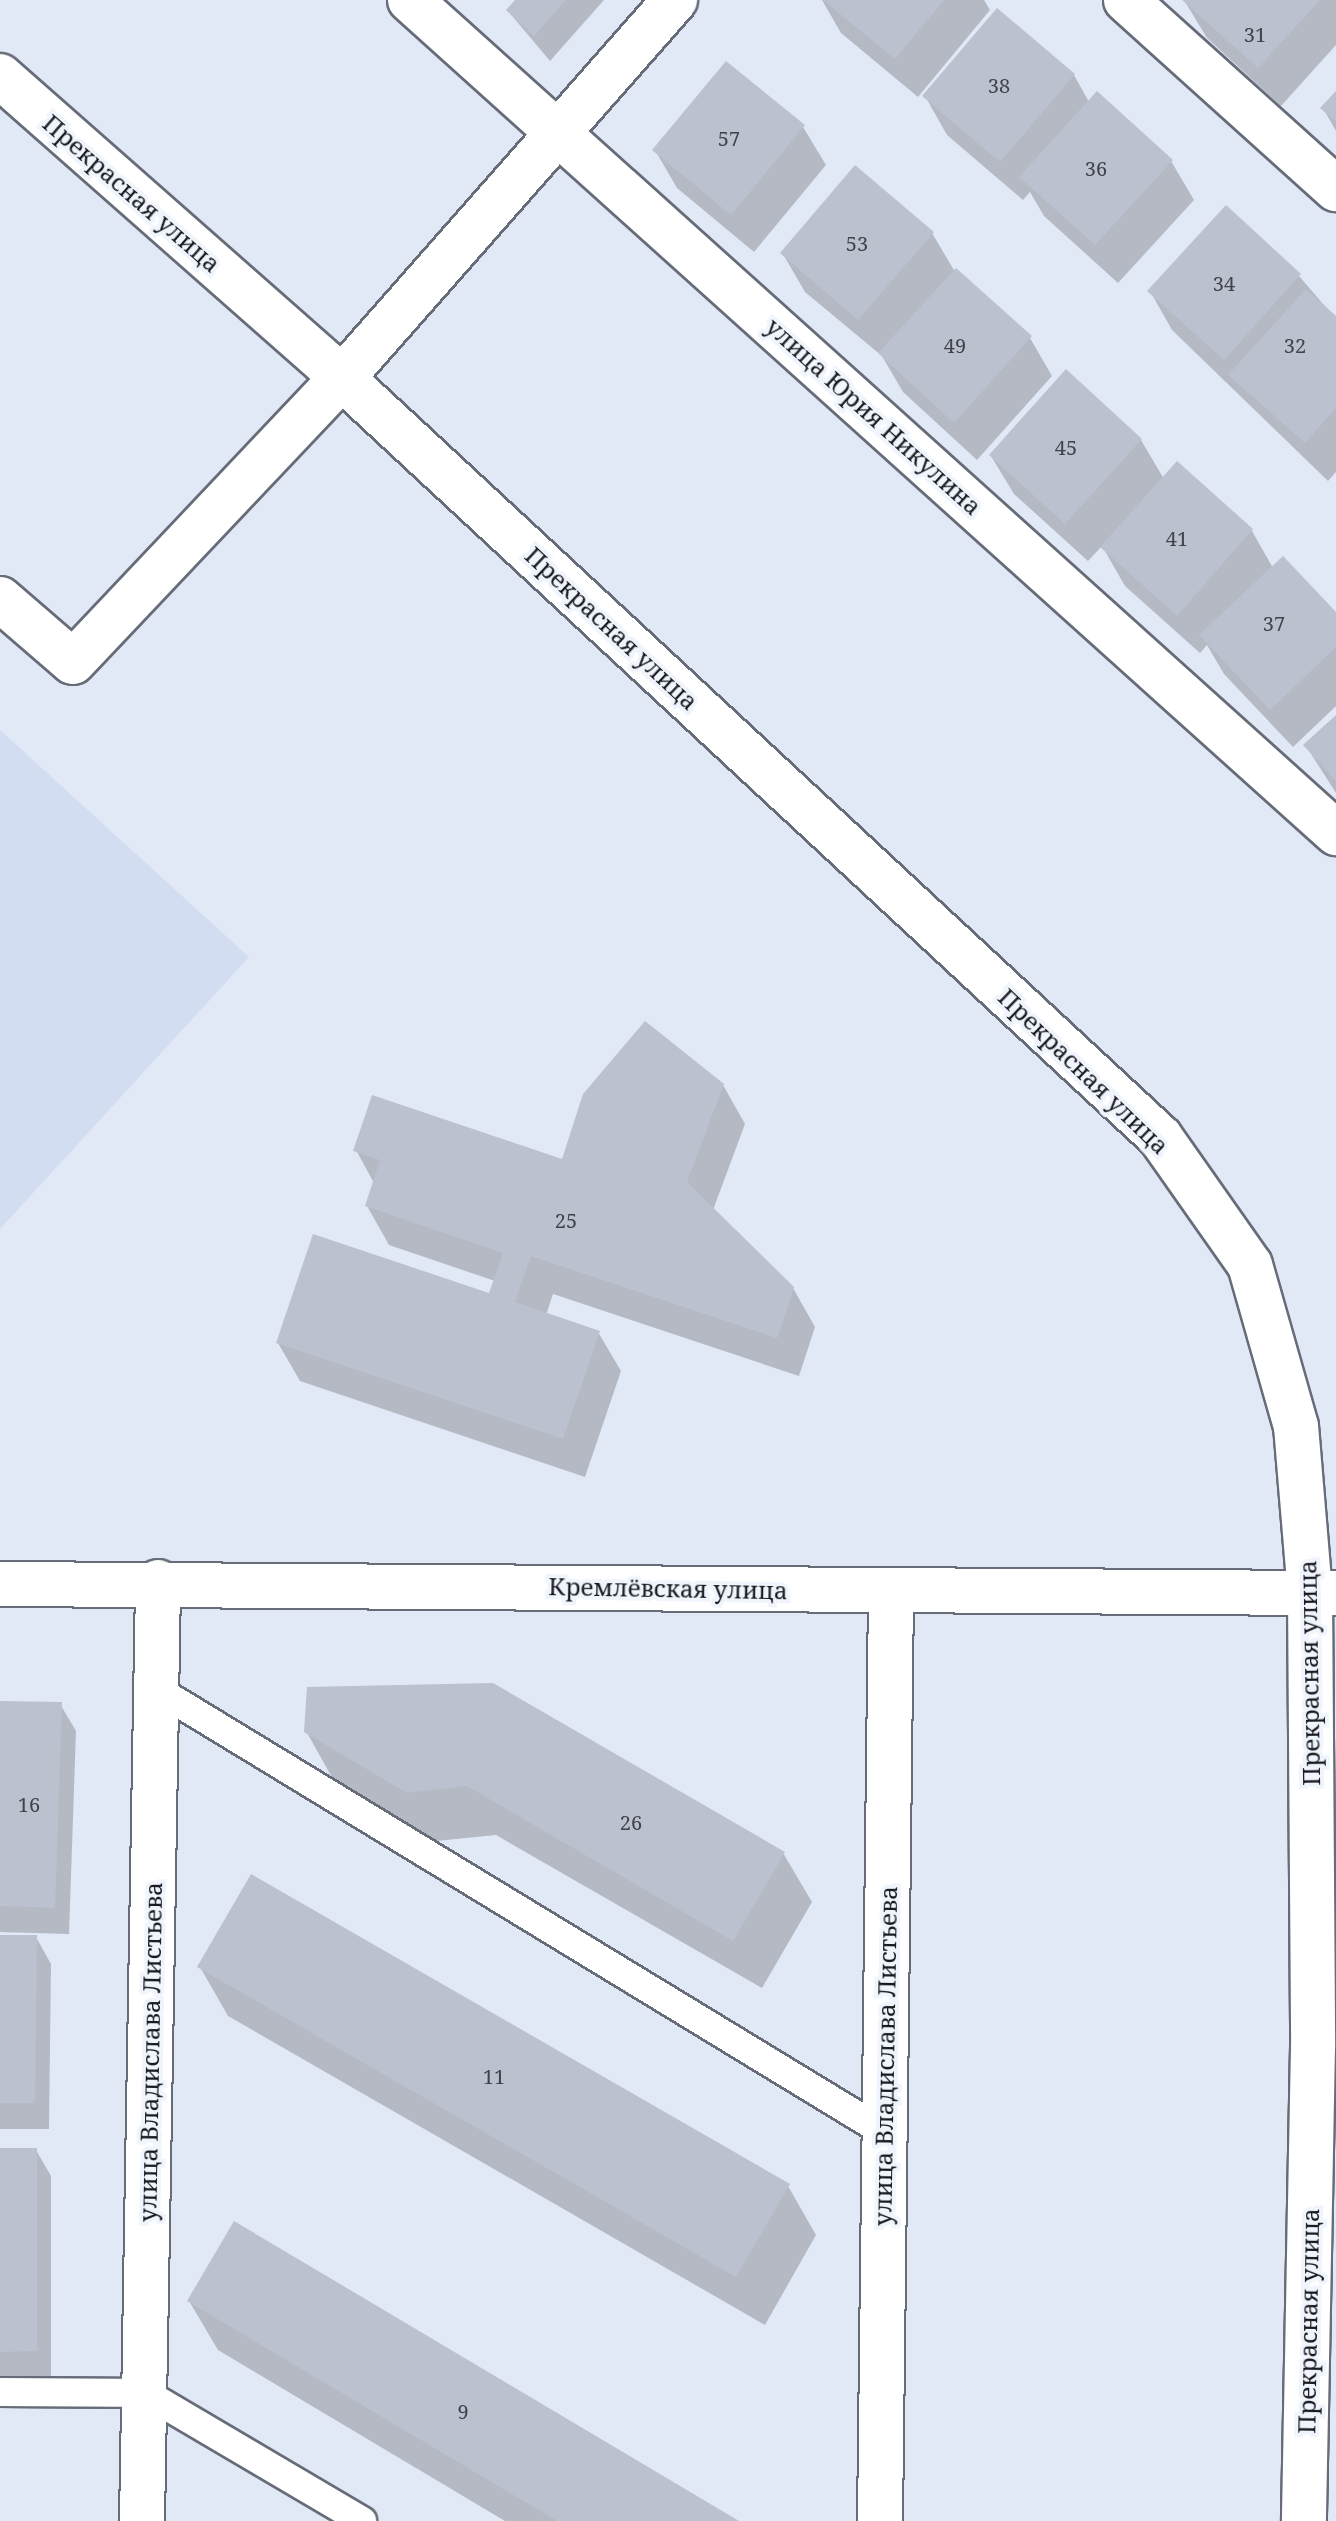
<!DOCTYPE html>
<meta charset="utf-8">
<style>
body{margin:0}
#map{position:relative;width:1336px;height:2521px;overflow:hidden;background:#e1e8f6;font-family:"Noto Serif",serif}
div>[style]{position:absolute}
.built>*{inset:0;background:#d3ddf2}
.shadow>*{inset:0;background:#0003}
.building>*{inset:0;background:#bbc1cf}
.roads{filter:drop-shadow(2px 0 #666c78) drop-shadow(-2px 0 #666c78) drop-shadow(0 2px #666c78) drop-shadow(0 -2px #666c78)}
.lane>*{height:28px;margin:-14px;padding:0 14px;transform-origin:14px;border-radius:14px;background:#fff}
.street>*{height:44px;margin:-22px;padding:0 22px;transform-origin:22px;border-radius:22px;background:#fff}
span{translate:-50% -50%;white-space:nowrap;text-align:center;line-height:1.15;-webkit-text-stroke:8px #f0f5fd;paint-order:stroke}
.number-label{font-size:20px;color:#40434a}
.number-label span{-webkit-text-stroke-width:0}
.street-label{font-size:24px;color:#17191e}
</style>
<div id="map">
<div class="built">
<i style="clip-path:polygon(0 730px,249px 957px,0 1229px)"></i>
</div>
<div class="shadow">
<i style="clip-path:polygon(517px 0,604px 0,550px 61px,508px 11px)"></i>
<i style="clip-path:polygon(822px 0,984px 0,990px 10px,918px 97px,841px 33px)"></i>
<i style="clip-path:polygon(1184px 0,1336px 0,1336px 45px,1281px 106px,1207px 38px)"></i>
<i style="clip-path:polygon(1074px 75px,1089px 102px,1171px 161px,1194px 200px,1118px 283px,1044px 216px,1030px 192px,1023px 200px,947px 135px,925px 96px)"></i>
<i style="clip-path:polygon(1336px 93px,1336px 131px,1323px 108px)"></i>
<i style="clip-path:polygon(803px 127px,826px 165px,754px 252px,677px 188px,655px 150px)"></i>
<i style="clip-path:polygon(932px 233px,955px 272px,1030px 338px,1052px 376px,977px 460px,903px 392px,882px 356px,805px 292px,783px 254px)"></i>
<i style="clip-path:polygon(1299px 276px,1336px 319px,1336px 472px,1328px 481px,1172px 330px,1150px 291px)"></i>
<i style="clip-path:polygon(1141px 440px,1164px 479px,1178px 464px,1252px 531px,1273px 568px,1336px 614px,1336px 706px,1293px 747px,1224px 674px,1207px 645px,1200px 653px,1125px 586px,1102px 546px,1088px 561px,1014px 494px,991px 456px)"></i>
<i style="clip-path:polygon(1336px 718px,1336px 793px,1306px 746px)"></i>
<i style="clip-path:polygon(723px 1085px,745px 1124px,713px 1210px,793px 1288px,815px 1327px,799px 1376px,553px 1294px,546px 1315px,598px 1332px,621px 1371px,585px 1477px,300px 1381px,278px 1343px,490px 1296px,495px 1281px,389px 1245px,367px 1206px,374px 1183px,356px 1150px,564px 1162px)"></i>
<i style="clip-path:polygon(0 1703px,60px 1704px,76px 1731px,69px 1934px,0 1932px)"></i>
<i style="clip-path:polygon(306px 1731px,783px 1853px,812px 1902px,762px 1988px,496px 1835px,436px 1841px,334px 1781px)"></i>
<i style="clip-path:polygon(0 1937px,36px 1937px,51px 1964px,49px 2129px,0 2129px)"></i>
<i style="clip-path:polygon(200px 1967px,788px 2186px,816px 2235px,765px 2325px,228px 2016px)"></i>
<i style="clip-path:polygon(0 2150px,36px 2150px,51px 2176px,51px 2378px,0 2378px)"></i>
<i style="clip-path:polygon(189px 2301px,735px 2521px,505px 2521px,218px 2350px)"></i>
</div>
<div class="building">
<i style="clip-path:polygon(515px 0,566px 0,534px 36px,506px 10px)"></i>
<i style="clip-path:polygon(823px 0,944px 0,895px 59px)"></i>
<i style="clip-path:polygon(1182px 0,1320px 0,1258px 68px)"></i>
<i style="clip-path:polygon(997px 8px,1075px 74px,1000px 162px,922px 96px)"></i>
<i style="clip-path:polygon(726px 61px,805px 125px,731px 215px,652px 150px)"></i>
<i style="clip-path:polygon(1097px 91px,1173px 160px,1095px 245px,1019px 177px)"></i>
<i style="clip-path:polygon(1336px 91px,1336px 122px,1320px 108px)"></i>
<i style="clip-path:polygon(855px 165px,934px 232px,858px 320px,780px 253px)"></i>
<i style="clip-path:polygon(1226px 205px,1301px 274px,1224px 360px,1147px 291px)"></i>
<i style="clip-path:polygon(956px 268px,1032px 336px,954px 423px,878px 353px)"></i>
<i style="clip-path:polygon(1306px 289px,1336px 316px,1336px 408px,1305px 443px,1228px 375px)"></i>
<i style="clip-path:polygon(1066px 369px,1142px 439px,1065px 524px,989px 455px)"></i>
<i style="clip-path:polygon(1177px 461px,1253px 529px,1177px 616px,1100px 547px)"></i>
<i style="clip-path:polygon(1283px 556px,1336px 612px,1336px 647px,1270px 710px,1199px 635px)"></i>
<i style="clip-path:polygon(1336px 715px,1336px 781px,1303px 745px)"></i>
<i style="clip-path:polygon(645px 1021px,724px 1084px,687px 1182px,794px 1287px,777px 1338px,531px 1256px,515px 1302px,600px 1331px,563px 1439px,276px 1343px,313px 1234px,489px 1293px,503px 1253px,365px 1206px,380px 1160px,353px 1151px,372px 1095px,562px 1159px,583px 1094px)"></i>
<i style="clip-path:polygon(493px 1683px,785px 1852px,733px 1941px,467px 1786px,407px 1793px,304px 1732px,307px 1687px)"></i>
<i style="clip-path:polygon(0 1701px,62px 1702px,55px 1908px,0 1906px)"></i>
<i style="clip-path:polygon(251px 1874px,790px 2184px,736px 2277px,197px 1967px)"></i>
<i style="clip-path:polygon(0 1935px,37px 1935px,35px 2103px,0 2103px)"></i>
<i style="clip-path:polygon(0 2148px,37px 2148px,37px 2351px,0 2352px)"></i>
<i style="clip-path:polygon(234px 2221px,739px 2521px,557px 2521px,187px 2301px)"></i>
</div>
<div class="roads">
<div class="lane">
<i style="left:156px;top:1689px;width:852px;rotate:31.32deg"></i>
<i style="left:0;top:2392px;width:145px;rotate:0.4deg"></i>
<i style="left:145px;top:2393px;width:252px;rotate:30.5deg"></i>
</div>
<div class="street">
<i style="left:410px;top:0;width:1246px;rotate:41.97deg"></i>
<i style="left:1126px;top:0;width:283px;rotate:42deg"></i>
<i style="left:0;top:76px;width:456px;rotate:41.4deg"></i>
<i style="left:342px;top:378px;width:1116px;rotate:42.86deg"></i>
<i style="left:1160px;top:1137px;width:156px;rotate:54.9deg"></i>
<i style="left:1250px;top:1265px;width:167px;rotate:74.1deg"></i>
<i style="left:1296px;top:1426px;width:168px;rotate:85.2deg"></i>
<i style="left:1310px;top:1593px;width:454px;rotate:89.6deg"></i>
<i style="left:1313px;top:2047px;width:474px;rotate:91.1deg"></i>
<i style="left:0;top:599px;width:96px;rotate:40.8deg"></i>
<i style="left:73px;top:662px;width:391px;rotate:-46.6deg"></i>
<i style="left:342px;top:378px;width:504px;rotate:-48.62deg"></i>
<i style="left:0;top:1584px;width:1336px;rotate:0.39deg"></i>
<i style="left:142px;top:2521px;width:939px;rotate:-89.02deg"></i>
<i style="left:880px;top:2521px;width:931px;rotate:-89.32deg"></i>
</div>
</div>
<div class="number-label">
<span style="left:1255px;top:34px">31</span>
<span style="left:999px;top:85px">38</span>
<span style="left:729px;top:138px">57</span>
<span style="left:1096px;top:168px">36</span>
<span style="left:857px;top:243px">53</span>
<span style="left:1224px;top:283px">34</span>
<span style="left:955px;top:345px">49</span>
<span style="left:1295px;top:345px">32</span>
<span style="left:1066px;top:447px">45</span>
<span style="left:1177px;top:538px">41</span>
<span style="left:1274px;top:623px">37</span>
<span style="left:566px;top:1220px">25</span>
<span style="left:29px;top:1804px">16</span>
<span style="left:631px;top:1822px">26</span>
<span style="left:494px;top:2076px">11</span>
<span style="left:463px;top:2411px">9</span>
</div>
<div class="street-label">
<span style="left:132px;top:193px;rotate:41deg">Прекрасная улица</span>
<span style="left:874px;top:416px;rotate:42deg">улица Юрия Никулина</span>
<span style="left:612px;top:628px;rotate:43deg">Прекрасная улица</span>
<span style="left:1084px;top:1071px;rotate:44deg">Прекрасная улица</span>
<span style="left:668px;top:1588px;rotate:1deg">Кремлёвская улица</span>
<span style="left:1309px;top:1673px;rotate:-91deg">Прекрасная улица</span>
<span style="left:150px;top:2052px;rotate:-89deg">улица Владислава Листьева</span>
<span style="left:885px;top:2056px;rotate:-89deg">улица Владислава Листьева</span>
<span style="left:1308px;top:2321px;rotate:-89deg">Прекрасная улица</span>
</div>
</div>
